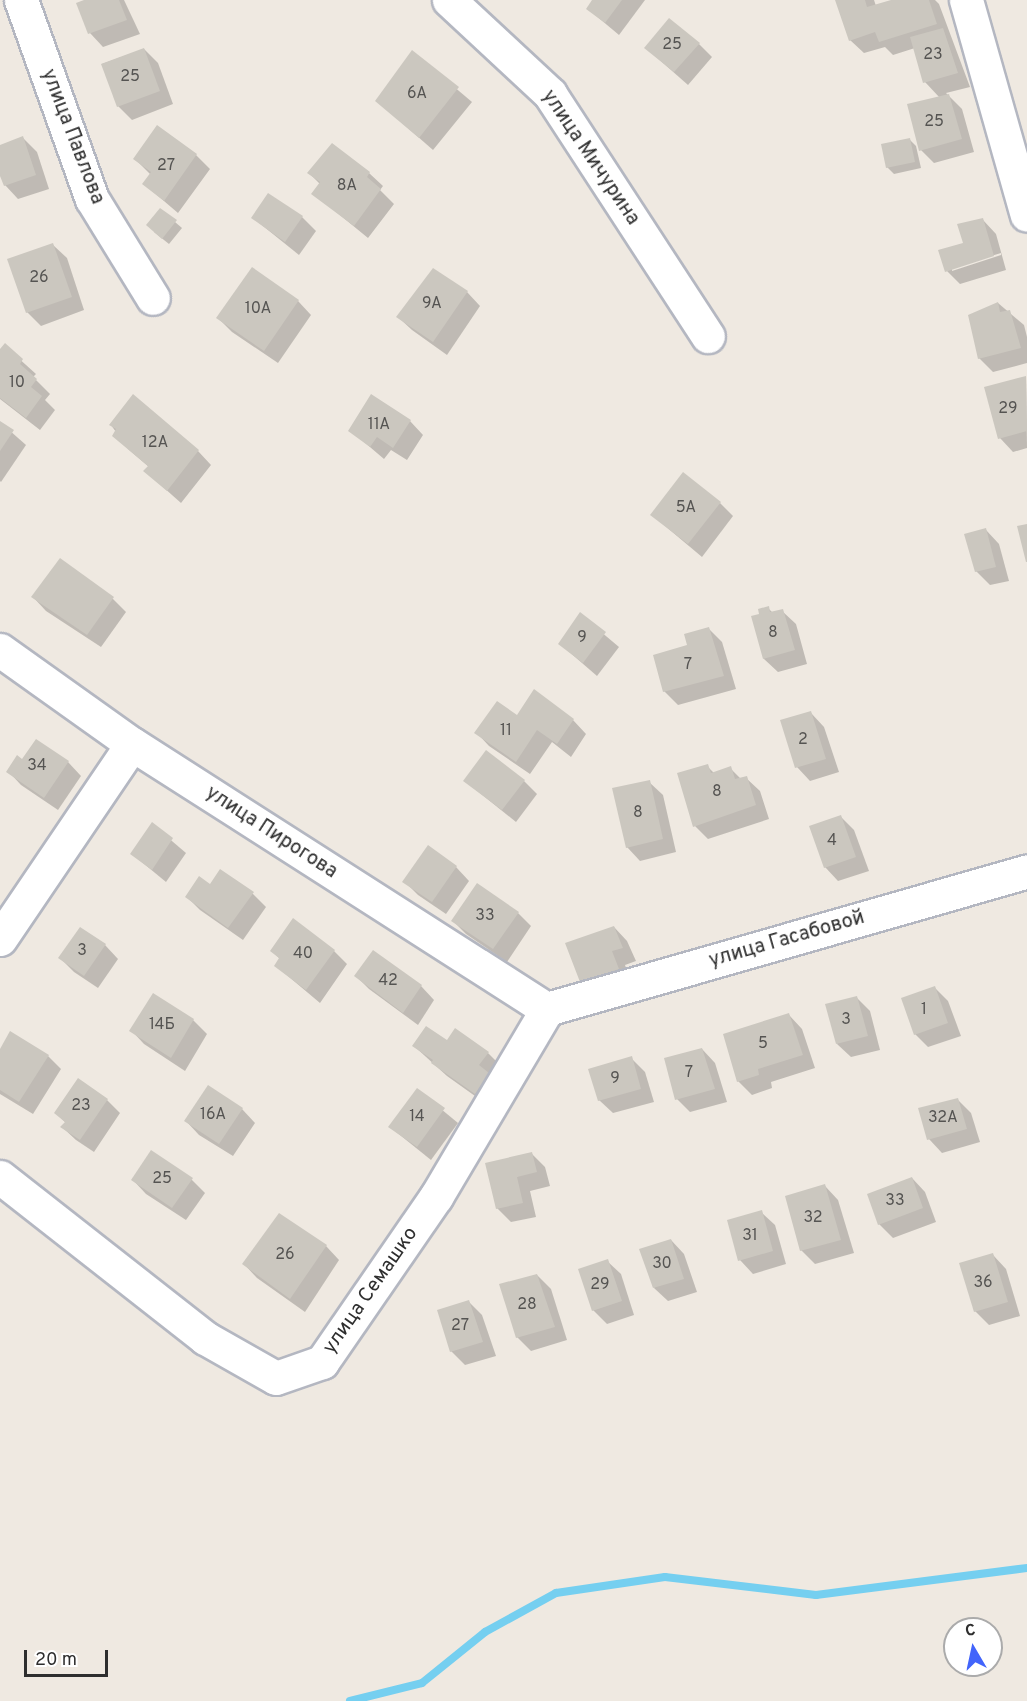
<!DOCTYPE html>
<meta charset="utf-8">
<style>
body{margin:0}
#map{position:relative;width:1027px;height:1701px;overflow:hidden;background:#efe9e1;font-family:Overpass,sans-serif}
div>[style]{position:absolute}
.shadow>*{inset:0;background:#0003}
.stream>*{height:8px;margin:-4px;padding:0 4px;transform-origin:4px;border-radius:4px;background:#75cff0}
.building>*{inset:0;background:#cbc7bf}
.roads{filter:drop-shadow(2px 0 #b4b7c1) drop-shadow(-2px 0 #b4b7c1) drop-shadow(0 2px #b4b7c1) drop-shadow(0 -2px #b4b7c1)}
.minor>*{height:33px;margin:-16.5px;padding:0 16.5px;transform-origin:16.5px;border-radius:16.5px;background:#fff}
span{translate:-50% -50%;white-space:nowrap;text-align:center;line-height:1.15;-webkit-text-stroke:4.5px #fff;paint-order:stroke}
.number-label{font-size:16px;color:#555452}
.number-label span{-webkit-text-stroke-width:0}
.street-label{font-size:20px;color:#2e2e2e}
.north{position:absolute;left:943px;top:1617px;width:60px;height:60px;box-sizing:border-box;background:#fff;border:2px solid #ababab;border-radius:50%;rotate:351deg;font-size:16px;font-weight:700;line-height:24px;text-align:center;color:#2e2e2e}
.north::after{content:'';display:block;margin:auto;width:21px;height:27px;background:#4264fb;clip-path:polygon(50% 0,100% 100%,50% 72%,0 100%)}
.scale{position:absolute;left:24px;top:1650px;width:84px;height:27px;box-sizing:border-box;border:3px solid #2e2e2e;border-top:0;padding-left:8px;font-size:18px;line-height:21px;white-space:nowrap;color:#2e2e2e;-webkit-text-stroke:4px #fff;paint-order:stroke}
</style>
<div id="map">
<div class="shadow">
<i style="clip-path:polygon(88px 0,124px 0,140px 34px,103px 47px,90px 33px)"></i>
<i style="clip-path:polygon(594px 0,645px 0,619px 35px,588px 9px)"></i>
<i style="clip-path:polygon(837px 0,874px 0,876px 6px,896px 0,935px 0,939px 4px,970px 87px,946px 93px,962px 109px,974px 152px,934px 163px,921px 150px,940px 98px,925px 82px,915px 48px,893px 55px,885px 47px,864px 53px,850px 40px)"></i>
<i style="clip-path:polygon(699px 44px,712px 57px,688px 85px,646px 48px)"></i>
<i style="clip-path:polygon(144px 49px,158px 63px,173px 104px,132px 120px,118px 106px,102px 64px)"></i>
<i style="clip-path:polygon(413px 52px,472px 102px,433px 150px,377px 101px)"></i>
<i style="clip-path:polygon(158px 127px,196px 155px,210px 169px,178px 213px,144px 184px,151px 175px,135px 159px)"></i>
<i style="clip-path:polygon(23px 138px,37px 152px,49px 189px,18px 199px,5px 185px,0 171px,0 146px)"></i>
<i style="clip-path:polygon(910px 140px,916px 146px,921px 168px,894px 174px,887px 167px)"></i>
<i style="clip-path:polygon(309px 173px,369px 173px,383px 186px,380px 190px,394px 204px,368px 238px,313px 193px,320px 184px)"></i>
<i style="clip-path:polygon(269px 195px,302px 217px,316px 231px,299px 255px,253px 218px)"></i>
<i style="clip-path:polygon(161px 210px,182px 228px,169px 244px,154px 232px)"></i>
<i style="clip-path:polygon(evenodd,983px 220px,996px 234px,1006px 270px,960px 284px,947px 271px,983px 220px,1001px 253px,1001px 255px,952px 271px,952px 268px,1001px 253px)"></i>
<i style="clip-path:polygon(53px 245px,67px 258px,84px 310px,41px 326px,27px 312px)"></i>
<i style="clip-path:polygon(467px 292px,480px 306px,447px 355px,412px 330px,398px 317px)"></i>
<i style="clip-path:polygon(298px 301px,311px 315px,278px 363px,232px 332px,218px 318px)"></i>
<i style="clip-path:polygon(998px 303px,1024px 325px,1027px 337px,1027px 363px,993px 372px,979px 358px)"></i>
<i style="clip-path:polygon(5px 346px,36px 374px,33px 377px,50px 394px,45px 400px,55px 410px,40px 430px,0 399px,0 351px)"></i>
<i style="clip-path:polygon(1026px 377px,1027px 448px,1013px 452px,1000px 438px)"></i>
<i style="clip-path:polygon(410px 421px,423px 435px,407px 460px,391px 450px,384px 459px,350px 430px)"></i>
<i style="clip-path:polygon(0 422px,26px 445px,1px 482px,0 481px)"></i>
<i style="clip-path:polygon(111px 425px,198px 451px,211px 465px,181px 503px,145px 471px,149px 467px,128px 449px)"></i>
<i style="clip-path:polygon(720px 503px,733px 516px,702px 557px,652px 515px)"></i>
<i style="clip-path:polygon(986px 530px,999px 544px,1009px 581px,990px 585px,976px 571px)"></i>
<i style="clip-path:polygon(33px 597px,113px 599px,126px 612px,101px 647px,46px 611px)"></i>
<i style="clip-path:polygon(768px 608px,773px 613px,782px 611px,796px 624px,807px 664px,778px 672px,764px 659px,761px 616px)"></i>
<i style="clip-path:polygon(581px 615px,619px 647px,597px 676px,560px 644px)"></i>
<i style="clip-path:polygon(709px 629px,722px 642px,736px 689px,678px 705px,664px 691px,689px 646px)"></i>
<i style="clip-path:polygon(811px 713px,824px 727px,839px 772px,810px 781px,797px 767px)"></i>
<i style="clip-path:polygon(517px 717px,573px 720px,586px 734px,571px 757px,552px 742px,530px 774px,489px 746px,476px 732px)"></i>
<i style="clip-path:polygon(22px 761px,68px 762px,81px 776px,58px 810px,21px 785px,8px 771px)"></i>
<i style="clip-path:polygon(707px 766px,714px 773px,730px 768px,741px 779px,746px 778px,760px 791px,769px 819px,708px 839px,695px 826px)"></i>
<i style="clip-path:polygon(465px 781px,524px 781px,537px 794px,516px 822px)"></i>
<i style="clip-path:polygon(649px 782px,663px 795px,676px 852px,640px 861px,627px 847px)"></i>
<i style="clip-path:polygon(841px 817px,854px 830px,869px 871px,838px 881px,825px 867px)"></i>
<i style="clip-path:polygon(152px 824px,186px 853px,166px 882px,132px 854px)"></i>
<i style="clip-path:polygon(456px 867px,469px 881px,446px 914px,418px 895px,404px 881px)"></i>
<i style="clip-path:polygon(210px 886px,253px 894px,266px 907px,243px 940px,200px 910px,187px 897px)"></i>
<i style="clip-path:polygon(518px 913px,531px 926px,507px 962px,466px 934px,453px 921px)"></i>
<i style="clip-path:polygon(614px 927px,627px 941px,636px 961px,625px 965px,631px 982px,595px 995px,581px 981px)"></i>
<i style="clip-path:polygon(105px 945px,118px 959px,98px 988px,74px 972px,60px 958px)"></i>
<i style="clip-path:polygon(272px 951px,334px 951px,347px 964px,320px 1003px,276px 966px,280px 959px)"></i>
<i style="clip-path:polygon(356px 976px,421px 986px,434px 1000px,418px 1025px,369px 989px)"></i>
<i style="clip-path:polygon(935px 988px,948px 1001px,961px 1036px,928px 1047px,915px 1034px)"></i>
<i style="clip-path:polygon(153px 995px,193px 1020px,207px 1034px,185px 1071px,144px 1044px,131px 1030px)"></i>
<i style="clip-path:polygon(856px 997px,870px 1011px,880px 1050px,851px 1057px,837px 1044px)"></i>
<i style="clip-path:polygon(789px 1015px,802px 1029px,815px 1068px,771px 1082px,772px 1088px,752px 1095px,738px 1081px)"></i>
<i style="clip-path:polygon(447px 1042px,488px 1053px,501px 1066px,489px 1106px,447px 1076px,414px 1046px)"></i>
<i style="clip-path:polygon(702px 1049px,715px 1063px,727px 1102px,690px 1112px,677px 1099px)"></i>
<i style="clip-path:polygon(0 1052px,48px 1056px,61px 1069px,33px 1114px,0 1094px)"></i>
<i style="clip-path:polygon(631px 1058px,645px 1072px,654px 1102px,613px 1113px,599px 1100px)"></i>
<i style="clip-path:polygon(418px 1090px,458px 1123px,431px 1160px,390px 1127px)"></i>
<i style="clip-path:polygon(957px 1099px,971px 1113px,980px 1142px,942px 1153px,929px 1139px)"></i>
<i style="clip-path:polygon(107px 1100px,120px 1113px,94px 1152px,76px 1140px,62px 1127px,66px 1123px,56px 1113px)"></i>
<i style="clip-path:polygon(242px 1109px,255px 1123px,233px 1156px,199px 1135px,186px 1121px)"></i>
<i style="clip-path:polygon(151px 1152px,192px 1180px,205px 1193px,186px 1220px,146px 1194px,133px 1180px)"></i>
<i style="clip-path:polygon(532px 1154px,545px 1167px,550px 1186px,530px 1191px,536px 1217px,511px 1222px,497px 1208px)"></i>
<i style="clip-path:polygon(912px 1178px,925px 1192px,936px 1222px,893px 1238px,879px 1224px)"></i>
<i style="clip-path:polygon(825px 1186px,838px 1200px,854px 1253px,815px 1264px,801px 1250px)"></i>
<i style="clip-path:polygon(761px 1212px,775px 1225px,786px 1264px,753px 1274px,740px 1260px)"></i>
<i style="clip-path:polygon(671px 1240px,684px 1254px,697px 1292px,668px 1301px,654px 1288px)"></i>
<i style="clip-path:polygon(326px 1246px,339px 1260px,305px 1312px,257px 1278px,244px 1264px)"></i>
<i style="clip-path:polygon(993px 1255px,1006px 1269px,1020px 1316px,989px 1325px,975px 1311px)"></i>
<i style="clip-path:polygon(607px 1261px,621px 1274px,634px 1315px,607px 1324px,593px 1310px)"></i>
<i style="clip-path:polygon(537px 1275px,551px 1289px,567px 1340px,531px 1351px,517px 1337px)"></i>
<i style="clip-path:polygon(469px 1302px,482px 1315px,496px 1356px,465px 1365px,451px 1351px)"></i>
</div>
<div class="stream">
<i style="left:350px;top:1701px;width:74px;rotate:-14deg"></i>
<i style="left:422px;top:1683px;width:81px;rotate:-39deg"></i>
<i style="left:485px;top:1632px;width:81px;rotate:-28.8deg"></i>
<i style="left:556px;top:1593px;width:110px;rotate:-8.4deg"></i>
<i style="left:665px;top:1577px;width:152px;rotate:6.8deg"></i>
<i style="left:816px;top:1595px;width:213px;rotate:-7.3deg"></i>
</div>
<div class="building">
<i style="clip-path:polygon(84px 0,119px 0,127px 20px,88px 34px,76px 3px)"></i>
<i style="clip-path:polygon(592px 0,622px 0,605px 23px,586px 9px)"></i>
<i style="clip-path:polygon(835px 0,865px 0,867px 7px,891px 0,929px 0,937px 24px,879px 42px,875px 32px,849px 41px)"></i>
<i style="clip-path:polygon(669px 18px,700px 43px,674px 72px,644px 48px)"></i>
<i style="clip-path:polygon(943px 28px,958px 73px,923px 83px,910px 37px)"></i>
<i style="clip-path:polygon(144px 48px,160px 91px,117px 107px,101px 64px)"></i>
<i style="clip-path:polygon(412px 50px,459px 87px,419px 138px,375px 101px)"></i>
<i style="clip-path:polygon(949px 94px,962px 139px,919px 151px,907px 104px)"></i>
<i style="clip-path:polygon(157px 125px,197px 154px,164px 201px,142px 184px,151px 172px,133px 159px)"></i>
<i style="clip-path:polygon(23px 136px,36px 175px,4px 186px,0 176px,0 145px)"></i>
<i style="clip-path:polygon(910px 138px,915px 162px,886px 168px,881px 144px)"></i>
<i style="clip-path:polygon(332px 143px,370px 172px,367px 177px,381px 189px,354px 226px,311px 194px,320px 182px,307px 173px)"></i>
<i style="clip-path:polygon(268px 193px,303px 216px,285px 242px,251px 218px)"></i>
<i style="clip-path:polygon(160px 208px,177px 220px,162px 239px,146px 225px)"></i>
<i style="clip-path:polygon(983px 218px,994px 256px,945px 272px,938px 250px,963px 243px,957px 224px)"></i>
<i style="clip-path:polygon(53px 243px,72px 297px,26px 313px,7px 259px)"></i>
<i style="clip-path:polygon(252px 267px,299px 300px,264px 351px,216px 318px)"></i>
<i style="clip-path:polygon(433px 268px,468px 291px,433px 342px,396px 317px)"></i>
<i style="clip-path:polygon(998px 302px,1000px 312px,1010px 310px,1021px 348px,978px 359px,968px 315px)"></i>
<i style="clip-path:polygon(5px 343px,23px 359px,20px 364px,37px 379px,31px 387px,42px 396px,26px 418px,0 398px,0 349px)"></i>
<i style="clip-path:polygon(1026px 376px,1027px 431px,998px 439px,984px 387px)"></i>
<i style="clip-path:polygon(133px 394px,199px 450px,167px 491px,143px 471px,148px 466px,112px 436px,116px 429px,109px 425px)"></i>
<i style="clip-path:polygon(371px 394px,411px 420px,393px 448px,377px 437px,370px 447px,348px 431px)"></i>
<i style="clip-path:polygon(0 421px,14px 430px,0 451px)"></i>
<i style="clip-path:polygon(683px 472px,721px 502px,688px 544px,650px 515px)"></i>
<i style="clip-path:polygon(1027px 524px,1027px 562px,1026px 562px,1017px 526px)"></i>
<i style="clip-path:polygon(986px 528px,996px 567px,975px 572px,964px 534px)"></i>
<i style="clip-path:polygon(60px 558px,114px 597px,87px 635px,31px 597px)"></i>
<i style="clip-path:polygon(769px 606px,770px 612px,783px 609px,795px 650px,763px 659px,751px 616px,759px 614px,758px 609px)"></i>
<i style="clip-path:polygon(580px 612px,606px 632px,583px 663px,558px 644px)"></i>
<i style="clip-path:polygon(709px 627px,724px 676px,663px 692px,653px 655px,687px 645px,684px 634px)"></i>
<i style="clip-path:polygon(534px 689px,574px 719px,557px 744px,537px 730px,516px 762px,474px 733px,497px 701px,517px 715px)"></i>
<i style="clip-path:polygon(811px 711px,826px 759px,795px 768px,780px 720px)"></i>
<i style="clip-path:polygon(36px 739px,69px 761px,44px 798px,6px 772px,17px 755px,22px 759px)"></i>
<i style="clip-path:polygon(486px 750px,525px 780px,502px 810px,463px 781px)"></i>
<i style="clip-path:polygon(708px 764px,711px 773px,731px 766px,735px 779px,747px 776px,756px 805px,693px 827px,677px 773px)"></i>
<i style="clip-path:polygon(650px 780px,663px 839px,626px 848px,612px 788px)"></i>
<i style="clip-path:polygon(841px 815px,856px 857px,824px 868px,809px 826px)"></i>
<i style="clip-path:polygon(152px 822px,173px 838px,152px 870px,130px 854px)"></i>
<i style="clip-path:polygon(428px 845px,457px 866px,432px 902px,402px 882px)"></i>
<i style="clip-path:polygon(220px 869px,254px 892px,228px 928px,185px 897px,199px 876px,210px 884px)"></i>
<i style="clip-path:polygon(477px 883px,519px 912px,493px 949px,451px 921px)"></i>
<i style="clip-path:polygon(293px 918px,335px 950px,306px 990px,274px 966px,279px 958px,270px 951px)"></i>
<i style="clip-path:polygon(614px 926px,623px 948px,612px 951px,619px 969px,580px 982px,565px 943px)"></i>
<i style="clip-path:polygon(80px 927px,106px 944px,84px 976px,58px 958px)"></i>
<i style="clip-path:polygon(373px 950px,422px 985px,403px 1013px,354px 976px)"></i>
<i style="clip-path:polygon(935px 986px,948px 1023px,914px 1035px,901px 998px)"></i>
<i style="clip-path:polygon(153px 993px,194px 1019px,171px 1058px,129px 1031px)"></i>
<i style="clip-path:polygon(857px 996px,868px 1036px,836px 1044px,825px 1004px)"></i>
<i style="clip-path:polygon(789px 1013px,803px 1055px,758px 1069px,759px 1075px,737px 1082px,723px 1034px)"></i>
<i style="clip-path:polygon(426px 1026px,447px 1040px,455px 1028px,489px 1052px,479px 1065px,489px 1073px,475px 1094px,431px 1063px,433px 1060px,412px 1046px)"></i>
<i style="clip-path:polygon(10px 1031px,49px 1055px,19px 1102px,0 1090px,0 1049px)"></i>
<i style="clip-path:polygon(702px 1048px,715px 1089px,675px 1100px,664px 1058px)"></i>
<i style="clip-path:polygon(632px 1056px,641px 1089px,598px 1101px,588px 1069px)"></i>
<i style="clip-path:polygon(78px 1078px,108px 1099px,80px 1140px,60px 1127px,65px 1122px,54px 1113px)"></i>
<i style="clip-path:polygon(208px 1085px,243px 1108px,219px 1144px,184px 1121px)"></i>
<i style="clip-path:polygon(417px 1088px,445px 1108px,417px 1147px,388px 1127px)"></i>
<i style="clip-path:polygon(958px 1098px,967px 1129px,927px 1140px,918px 1108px)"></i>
<i style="clip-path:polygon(151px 1150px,193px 1178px,172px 1208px,131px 1180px)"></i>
<i style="clip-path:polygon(532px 1152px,537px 1172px,517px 1177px,523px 1203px,496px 1209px,485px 1163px)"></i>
<i style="clip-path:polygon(912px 1177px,923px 1208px,878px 1225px,867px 1194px)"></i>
<i style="clip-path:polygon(825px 1184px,841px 1240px,800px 1251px,785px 1196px)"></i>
<i style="clip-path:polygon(762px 1210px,773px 1251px,738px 1261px,727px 1220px)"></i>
<i style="clip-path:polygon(279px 1213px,327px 1245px,290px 1299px,242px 1264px)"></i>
<i style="clip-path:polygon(671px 1239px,684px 1279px,653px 1288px,639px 1249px)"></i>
<i style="clip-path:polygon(993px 1253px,1008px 1302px,974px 1312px,959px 1263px)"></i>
<i style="clip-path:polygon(608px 1259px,622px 1301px,592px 1311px,578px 1269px)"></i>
<i style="clip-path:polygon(537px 1274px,555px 1327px,516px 1338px,499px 1284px)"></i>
<i style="clip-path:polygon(469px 1300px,483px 1342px,450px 1352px,437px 1310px)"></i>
</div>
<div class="roads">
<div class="minor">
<i style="left:21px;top:0;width:211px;rotate:70.4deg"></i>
<i style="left:92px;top:199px;width:116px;rotate:58.4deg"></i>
<i style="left:449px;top:0;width:138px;rotate:42.9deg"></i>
<i style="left:550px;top:94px;width:289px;rotate:56.9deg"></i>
<i style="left:966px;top:0;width:223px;rotate:74.2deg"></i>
<i style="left:0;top:650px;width:162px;rotate:35.5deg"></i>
<i style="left:132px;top:744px;width:492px;rotate:32.6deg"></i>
<i style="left:0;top:939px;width:235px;rotate:-55.9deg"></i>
<i style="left:547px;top:1009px;width:499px;rotate:-16deg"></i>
<i style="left:0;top:1177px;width:261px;rotate:38.1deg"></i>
<i style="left:205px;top:1338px;width:81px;rotate:29.4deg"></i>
<i style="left:276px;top:1378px;width:49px;rotate:-19.2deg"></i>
<i style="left:322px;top:1362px;width:201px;rotate:-55.4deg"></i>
<i style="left:436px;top:1197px;width:218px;rotate:-59.4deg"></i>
</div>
</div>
<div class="number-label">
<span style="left:672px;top:45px">25</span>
<span style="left:933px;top:55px">23</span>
<span style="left:130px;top:77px">25</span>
<span style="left:417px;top:94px">6А</span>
<span style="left:934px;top:122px">25</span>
<span style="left:166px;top:166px">27</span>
<span style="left:347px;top:186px">8А</span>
<span style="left:39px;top:278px">26</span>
<span style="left:432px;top:304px">9А</span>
<span style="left:258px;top:309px">10А</span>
<span style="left:17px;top:383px">10</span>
<span style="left:1008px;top:409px">29</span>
<span style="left:379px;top:425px">11А</span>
<span style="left:155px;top:443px">12А</span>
<span style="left:686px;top:508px">5А</span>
<span style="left:773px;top:633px">8</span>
<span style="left:582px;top:638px">9</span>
<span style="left:688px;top:665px">7</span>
<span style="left:506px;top:731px">11</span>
<span style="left:803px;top:740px">2</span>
<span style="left:37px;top:766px">34</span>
<span style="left:717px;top:792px">8</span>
<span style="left:638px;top:813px">8</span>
<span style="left:832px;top:841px">4</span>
<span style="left:485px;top:916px">33</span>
<span style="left:82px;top:951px">3</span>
<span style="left:303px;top:954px">40</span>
<span style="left:388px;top:981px">42</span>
<span style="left:924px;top:1010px">1</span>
<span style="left:846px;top:1020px">3</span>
<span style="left:162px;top:1025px">14Б</span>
<span style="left:763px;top:1044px">5</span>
<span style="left:689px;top:1073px">7</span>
<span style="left:615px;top:1079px">9</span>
<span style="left:81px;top:1106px">23</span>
<span style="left:213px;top:1115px">16А</span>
<span style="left:417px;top:1117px">14</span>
<span style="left:943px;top:1118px">32А</span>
<span style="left:162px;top:1179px">25</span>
<span style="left:895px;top:1201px">33</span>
<span style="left:813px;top:1218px">32</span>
<span style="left:750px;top:1236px">31</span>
<span style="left:285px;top:1255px">26</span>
<span style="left:662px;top:1264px">30</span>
<span style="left:983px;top:1283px">36</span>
<span style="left:600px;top:1285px">29</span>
<span style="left:527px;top:1305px">28</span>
<span style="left:460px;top:1326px">27</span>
</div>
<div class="street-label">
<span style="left:72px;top:137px;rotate:69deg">улица Павлова</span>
<span style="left:590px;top:158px;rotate:56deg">улица Мичурина</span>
<span style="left:271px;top:833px;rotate:33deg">улица Пирогова</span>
<span style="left:787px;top:940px;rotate:-16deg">улица Гасабовой</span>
<span style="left:371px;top:1291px;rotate:-55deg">улица Семашко</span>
</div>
<div class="north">С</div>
<div class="scale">20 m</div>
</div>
